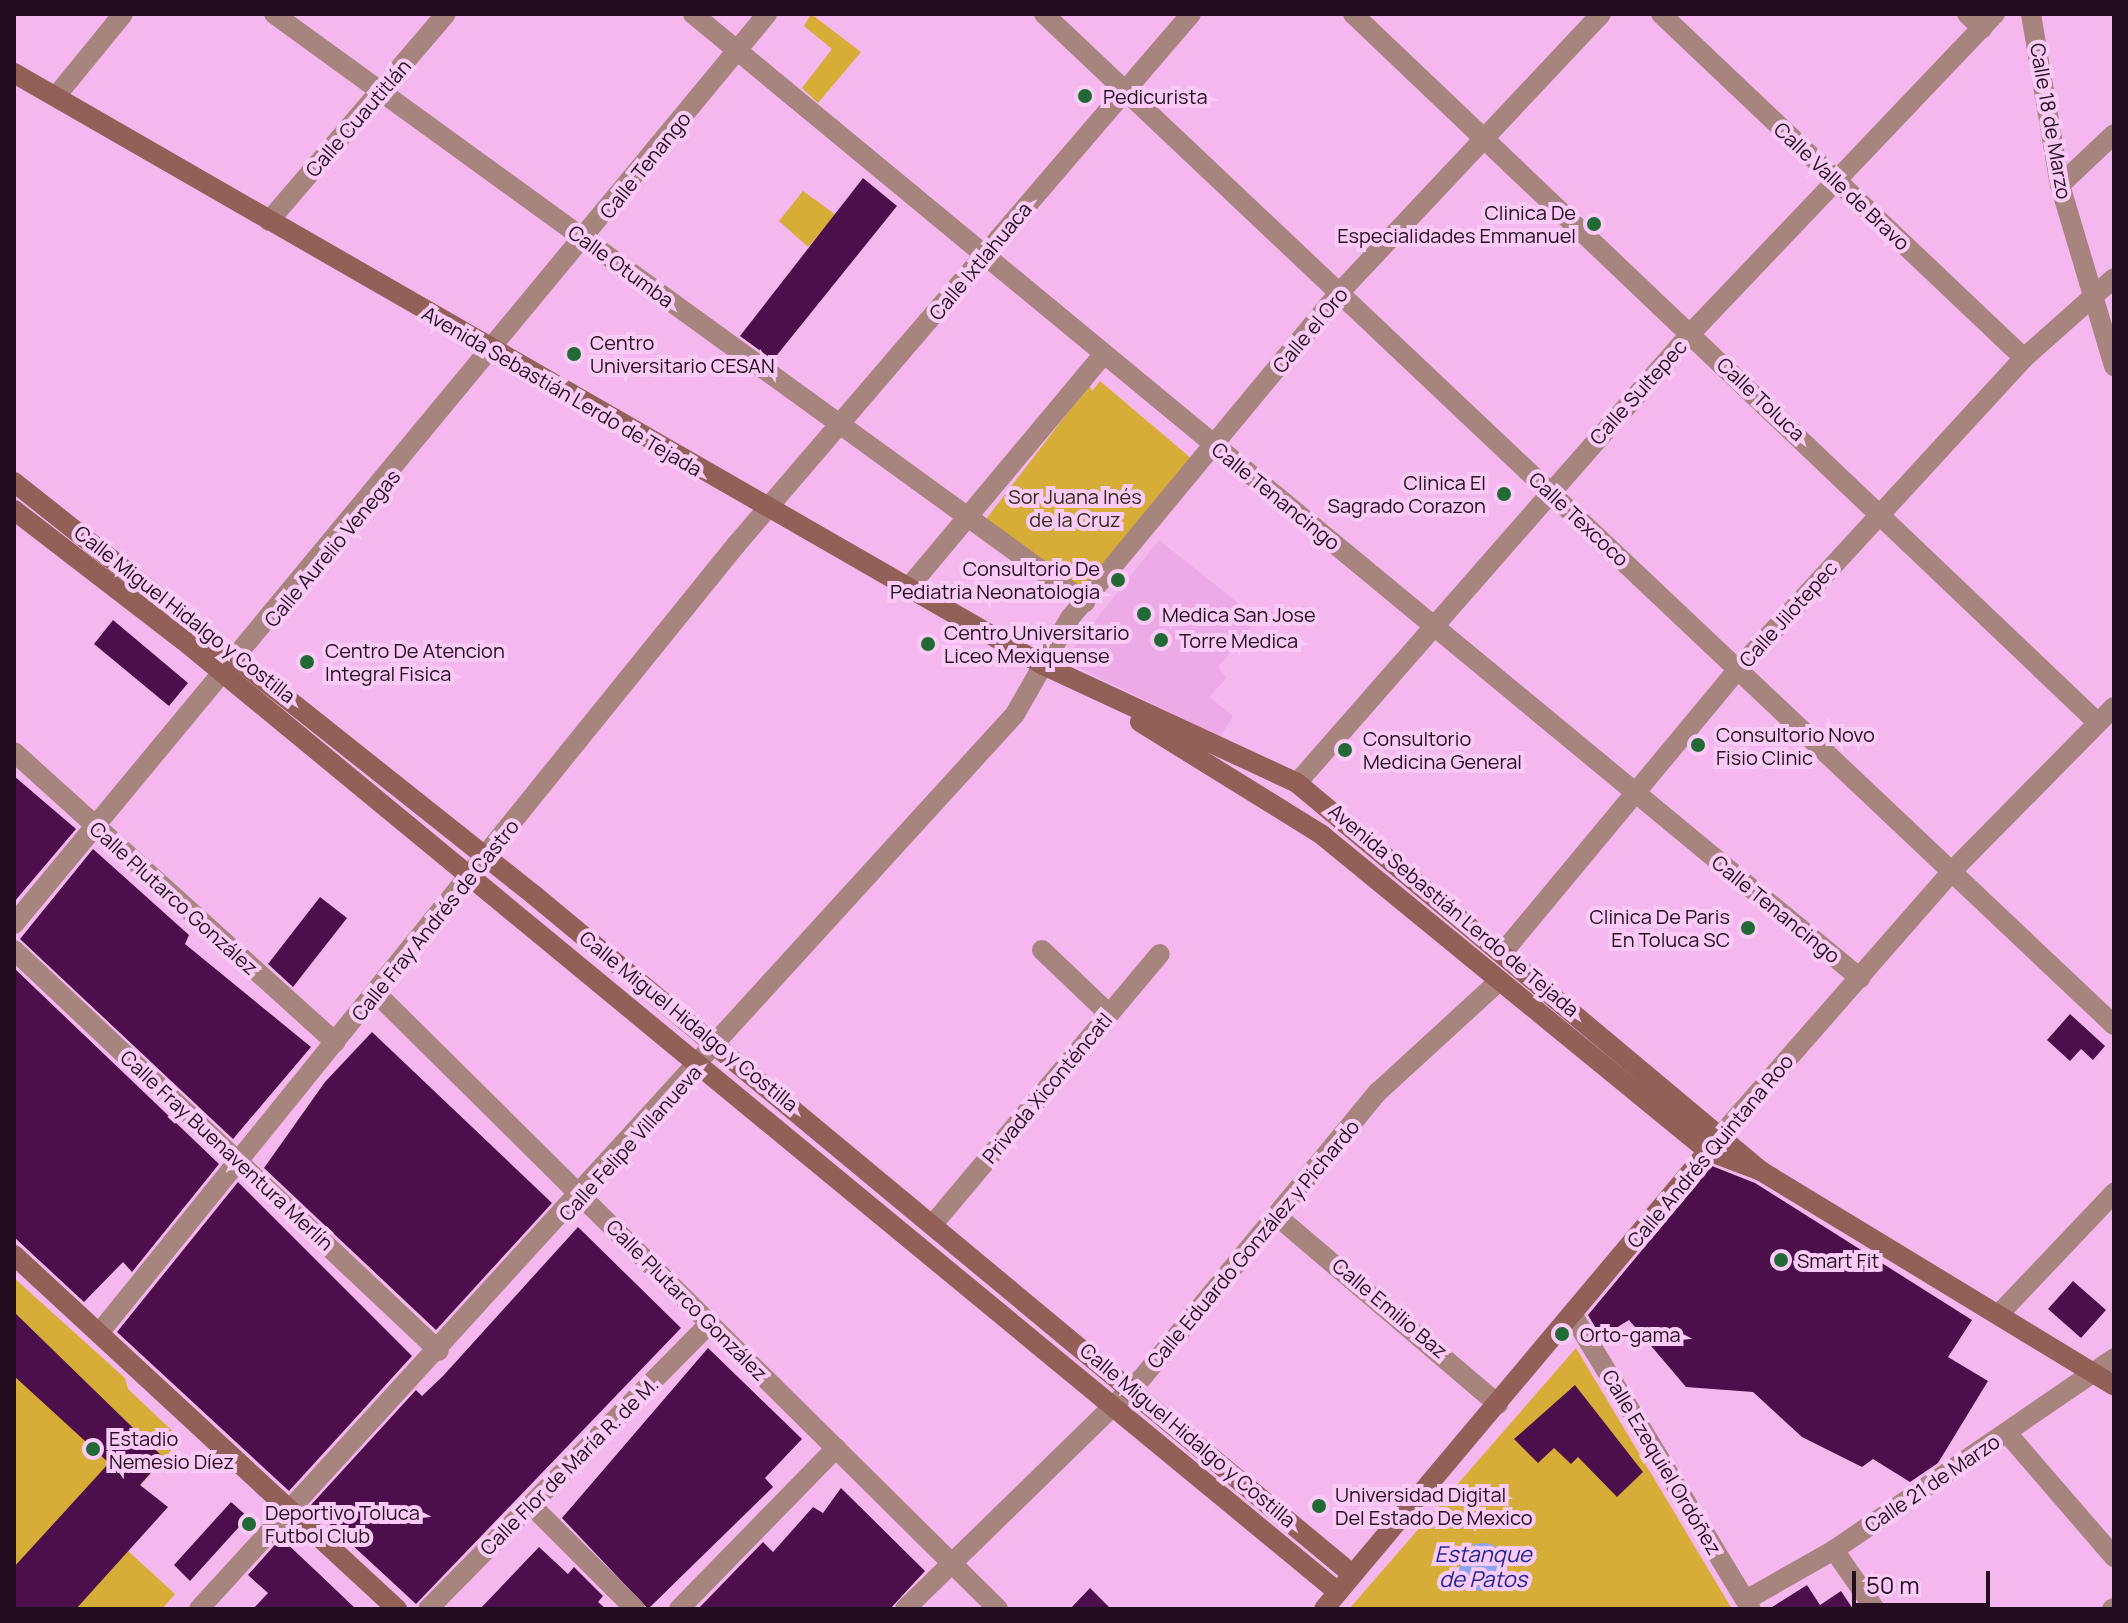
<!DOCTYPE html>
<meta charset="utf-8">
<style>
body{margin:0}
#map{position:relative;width:2128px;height:1623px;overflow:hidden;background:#f4b8ef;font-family:Manrope,sans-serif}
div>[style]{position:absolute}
.built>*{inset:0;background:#ecaae7}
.green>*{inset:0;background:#d6ae37}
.water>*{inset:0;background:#8aa4f2}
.round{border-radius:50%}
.building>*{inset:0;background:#4d0f4b}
.street>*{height:20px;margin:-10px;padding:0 10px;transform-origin:10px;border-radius:10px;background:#a8847e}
.secondary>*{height:20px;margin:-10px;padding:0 10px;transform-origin:10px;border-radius:10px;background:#936058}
.dots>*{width:22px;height:22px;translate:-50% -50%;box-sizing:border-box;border:4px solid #fbcaf6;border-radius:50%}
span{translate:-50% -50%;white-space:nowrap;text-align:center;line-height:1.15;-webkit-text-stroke:8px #fbcaf6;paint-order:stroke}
.poi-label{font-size:20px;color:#220d21}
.left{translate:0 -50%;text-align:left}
.right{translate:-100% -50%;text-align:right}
.street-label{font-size:20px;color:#220d21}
.park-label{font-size:20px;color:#352d18}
.water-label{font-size:22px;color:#1c2797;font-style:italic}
.frame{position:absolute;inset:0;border:16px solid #220d21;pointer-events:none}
.scale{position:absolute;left:1852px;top:1571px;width:138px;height:36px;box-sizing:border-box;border:4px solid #220d21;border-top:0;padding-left:10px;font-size:24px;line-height:28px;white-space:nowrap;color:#220d21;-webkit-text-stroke:6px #fbcaf6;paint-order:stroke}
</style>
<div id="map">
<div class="built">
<i style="clip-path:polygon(1159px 540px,1258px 619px,1218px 667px,1227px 678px,1209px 697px,1233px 716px,1220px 737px,1064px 660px)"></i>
</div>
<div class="green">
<i style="clip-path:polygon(811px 14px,861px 52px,818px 103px,802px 88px,832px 49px,804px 26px)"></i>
<i style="clip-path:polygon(803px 191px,836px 215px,808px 247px,779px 221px)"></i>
<i style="clip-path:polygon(1100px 381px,1192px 459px,1083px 595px,983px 523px,1089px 385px,1092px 391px)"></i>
<i style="clip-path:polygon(14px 1278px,125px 1378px,128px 1389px,181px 1439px,103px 1528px,175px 1594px,162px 1609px,14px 1609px)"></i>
<i style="clip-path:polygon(1576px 1348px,1732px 1609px,1349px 1609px)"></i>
</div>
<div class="water">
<i class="round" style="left:1459px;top:1543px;width:48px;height:48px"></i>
</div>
<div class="building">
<i style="clip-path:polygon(863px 178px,897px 206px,773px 360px,740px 336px)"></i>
<i style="clip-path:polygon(113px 620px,188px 683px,169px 706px,94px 644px)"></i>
<i style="clip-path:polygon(14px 776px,76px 829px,14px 902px)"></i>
<i style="clip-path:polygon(93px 849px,189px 935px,185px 944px,311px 1047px,233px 1139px,20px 939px)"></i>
<i style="clip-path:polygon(320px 897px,347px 918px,293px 987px,268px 964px)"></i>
<i style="clip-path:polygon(14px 968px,219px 1164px,132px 1272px,123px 1262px,84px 1302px,14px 1237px)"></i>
<i style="clip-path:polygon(2070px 1014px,2105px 1046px,2093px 1060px,2081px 1049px,2070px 1061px,2047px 1040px)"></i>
<i style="clip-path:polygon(372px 1032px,552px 1203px,436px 1330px,264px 1168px,325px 1082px)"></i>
<i style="clip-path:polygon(1712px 1166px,1755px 1183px,1972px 1320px,1948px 1357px,1988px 1381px,1938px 1463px,1910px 1482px,1873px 1459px,1862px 1467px,1802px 1437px,1753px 1392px,1686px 1387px,1629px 1320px,1601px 1337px,1588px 1315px)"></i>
<i style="clip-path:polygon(238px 1182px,412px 1356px,289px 1491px,117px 1332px)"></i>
<i style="clip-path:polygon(578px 1227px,681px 1328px,416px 1604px,310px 1506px,416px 1390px,422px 1396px,443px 1376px)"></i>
<i style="clip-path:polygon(2073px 1281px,2106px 1310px,2081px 1338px,2048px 1309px)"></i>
<i style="clip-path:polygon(14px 1312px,164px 1458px,140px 1485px,168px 1507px,76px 1609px,14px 1609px,14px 1567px,109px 1463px,14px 1376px)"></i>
<i style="clip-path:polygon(708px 1348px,802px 1439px,765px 1478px,773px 1487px,648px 1609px,562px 1518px)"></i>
<i style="clip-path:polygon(1575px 1385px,1643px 1472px,1617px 1497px,1578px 1457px,1571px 1464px,1554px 1448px,1538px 1463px,1514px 1439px)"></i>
<i style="clip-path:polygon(841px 1488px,925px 1571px,890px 1609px,698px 1609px,763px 1542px,773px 1552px,813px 1507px,823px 1513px)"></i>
<i style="clip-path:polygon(231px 1502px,248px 1517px,190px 1581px,174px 1565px)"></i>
<i style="clip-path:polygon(281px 1538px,316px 1571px,356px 1609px,253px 1609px,268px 1593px,248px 1575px)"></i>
<i style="clip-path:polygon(539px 1547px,568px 1574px,574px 1567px,603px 1596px,598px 1602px,606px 1609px,480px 1609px)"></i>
<i style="clip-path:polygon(1807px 1585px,1820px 1605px,1841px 1591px,1853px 1609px,1769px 1609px)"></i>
<i style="clip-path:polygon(1090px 1588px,1111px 1609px,1070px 1609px)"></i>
</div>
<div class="street">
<i style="left:274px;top:14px;width:1002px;rotate:35.94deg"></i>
<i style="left:693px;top:14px;width:1514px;rotate:39.56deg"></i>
<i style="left:1044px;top:14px;width:1472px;rotate:43.38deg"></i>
<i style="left:1353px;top:14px;width:1027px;rotate:43.58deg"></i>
<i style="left:1661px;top:14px;width:500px;rotate:43.46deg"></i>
<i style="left:1967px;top:14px;width:21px;rotate:43deg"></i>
<i style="left:2031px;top:14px;width:173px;rotate:80.4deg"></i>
<i style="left:2060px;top:185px;width:189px;rotate:73.4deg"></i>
<i style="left:57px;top:95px;width:104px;rotate:-50.8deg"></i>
<i style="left:2060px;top:185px;width:74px;rotate:-43.4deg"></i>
<i style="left:269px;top:221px;width:272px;rotate:-49.5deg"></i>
<i style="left:909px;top:587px;width:304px;rotate:-50.1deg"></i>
<i style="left:14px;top:752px;width:433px;rotate:42.1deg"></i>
<i style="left:1297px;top:783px;width:598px;rotate:-48.8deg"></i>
<i style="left:1691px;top:333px;width:441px;rotate:-46.4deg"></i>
<i style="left:14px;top:924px;width:1181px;rotate:-50.39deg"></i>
<i style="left:14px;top:950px;width:584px;rotate:43.34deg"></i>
<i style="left:1042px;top:950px;width:93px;rotate:43.7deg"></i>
<i style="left:1504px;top:951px;width:366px;rotate:-50.3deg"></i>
<i style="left:1738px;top:669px;width:423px;rotate:-47.4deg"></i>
<i style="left:2024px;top:358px;width:120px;rotate:-41.6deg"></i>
<i style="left:375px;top:992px;width:877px;rotate:44.72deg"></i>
<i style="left:1722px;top:1134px;width:351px;rotate:-48.8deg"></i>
<i style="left:1953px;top:870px;width:229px;rotate:-45.4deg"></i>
<i style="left:1278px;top:1217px;width:289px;rotate:40.4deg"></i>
<i style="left:934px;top:1223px;width:351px;rotate:-50deg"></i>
<i style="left:2000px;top:1313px;width:166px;rotate:-46.5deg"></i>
<i style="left:1572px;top:1314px;width:345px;rotate:58.8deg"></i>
<i style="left:100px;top:1332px;width:1012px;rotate:-51.06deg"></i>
<i style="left:736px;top:545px;width:699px;rotate:-49.41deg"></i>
<i style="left:2007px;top:1433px;width:164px;rotate:49.2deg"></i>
<i style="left:531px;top:1505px;width:147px;rotate:45deg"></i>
<i style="left:1834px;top:1550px;width:72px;rotate:55.2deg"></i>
<i style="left:1746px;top:1600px;width:101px;rotate:-29.6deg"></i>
<i style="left:1834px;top:1550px;width:340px;rotate:-34.4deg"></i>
<i style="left:199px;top:1609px;width:1211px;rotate:-47.64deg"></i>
<i style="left:1015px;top:714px;width:111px;rotate:-60.2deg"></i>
<i style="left:1070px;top:618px;width:422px;rotate:-50.4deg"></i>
<i style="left:1339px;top:293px;width:383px;rotate:-46.8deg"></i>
<i style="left:428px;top:1609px;width:402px;rotate:-45.4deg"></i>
<i style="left:679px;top:1609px;width:225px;rotate:-45.7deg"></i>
<i style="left:905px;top:1609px;width:331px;rotate:-44.3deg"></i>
<i style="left:1142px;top:1378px;width:371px;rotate:-50.5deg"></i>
<i style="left:1378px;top:1092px;width:164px;rotate:-42.5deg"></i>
<i style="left:2112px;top:1609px;width:2px;rotate:-27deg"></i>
</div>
<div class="secondary">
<i style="left:14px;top:73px;width:1187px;rotate:29.91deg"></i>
<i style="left:1043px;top:665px;width:280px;rotate:24.9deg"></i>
<i style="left:1297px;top:783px;width:605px;rotate:39.9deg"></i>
<i style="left:14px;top:482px;width:664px;rotate:38.46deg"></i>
<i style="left:534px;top:895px;width:1063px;rotate:39.7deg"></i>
<i style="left:14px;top:510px;width:213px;rotate:37.6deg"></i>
<i style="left:183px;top:640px;width:1497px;rotate:39.5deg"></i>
<i style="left:1140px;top:722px;width:214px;rotate:31.8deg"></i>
<i style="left:1322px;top:835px;width:499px;rotate:39.3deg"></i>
<i style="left:1708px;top:1151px;width:57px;rotate:20.7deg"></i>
<i style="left:1761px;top:1171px;width:413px;rotate:31.3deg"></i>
<i style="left:14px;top:1255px;width:522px;rotate:42.75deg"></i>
<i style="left:1324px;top:1609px;width:608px;rotate:-50deg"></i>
</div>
<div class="dots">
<i style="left:1085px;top:96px;background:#216935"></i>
<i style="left:1594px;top:224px;background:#216935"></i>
<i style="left:574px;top:354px;background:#216935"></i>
<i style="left:1504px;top:494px;background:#216935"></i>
<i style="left:1118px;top:580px;background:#216935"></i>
<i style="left:1144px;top:614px;background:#216935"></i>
<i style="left:1161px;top:640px;background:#216935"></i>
<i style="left:928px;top:644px;background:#216935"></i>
<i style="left:307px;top:662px;background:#216935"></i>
<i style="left:1698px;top:745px;background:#216935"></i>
<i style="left:1345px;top:750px;background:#216935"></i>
<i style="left:1748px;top:928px;background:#216935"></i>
<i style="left:1781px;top:1260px;background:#216935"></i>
<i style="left:1562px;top:1334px;background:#216935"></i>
<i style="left:93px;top:1449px;background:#216935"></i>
<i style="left:1319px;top:1506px;background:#216935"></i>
<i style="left:249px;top:1524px;background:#216935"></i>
</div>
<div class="poi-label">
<span class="left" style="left:1103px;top:96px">Pedicurista</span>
<span class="right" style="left:1576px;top:224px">Clinica De<br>Especialidades Emmanuel</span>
<span class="left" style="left:590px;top:354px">Centro<br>Universitario CESAN</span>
<span class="right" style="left:1486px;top:494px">Clinica El<br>Sagrado Corazon</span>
<span class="right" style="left:1100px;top:580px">Consultorio De<br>Pediatria Neonatologia</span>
<span class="left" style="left:1162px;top:614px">Medica San Jose</span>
<span class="left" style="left:944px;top:644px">Centro Universitario<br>Liceo Mexiquense</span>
<span class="left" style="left:1179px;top:640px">Torre Medica</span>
<span class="left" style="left:325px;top:662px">Centro De Atencion<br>Integral Fisica</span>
<span class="left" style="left:1716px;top:746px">Consultorio Novo<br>Fisio Clinic</span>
<span class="left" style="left:1363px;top:750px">Consultorio<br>Medicina General</span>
<span class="right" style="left:1730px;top:928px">Clinica De Paris<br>En Toluca SC</span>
<span class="left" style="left:1797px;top:1260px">Smart Fit</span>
<span class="left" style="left:1580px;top:1334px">Orto-gama</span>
<span class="left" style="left:109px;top:1450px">Estadio<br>Nemesio Díez</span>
<span class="left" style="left:1335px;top:1506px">Universidad Digital<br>Del Estado De Mexico</span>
<span class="left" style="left:265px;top:1524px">Deportivo Toluca<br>Futbol Club</span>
</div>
<div class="street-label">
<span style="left:358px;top:118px;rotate:-49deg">Calle Cuautitlán</span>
<span style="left:2051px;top:121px;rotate:80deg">Calle 18 de Marzo</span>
<span style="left:645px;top:165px;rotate:-51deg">Calle Tenango</span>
<span style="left:1842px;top:186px;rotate:43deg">Calle Valle de Bravo</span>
<span style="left:980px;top:261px;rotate:-50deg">Calle Ixtlahuaca</span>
<span style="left:621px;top:266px;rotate:36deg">Calle Otumba</span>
<span style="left:1310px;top:330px;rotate:-50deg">Calle el Oro</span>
<span style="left:562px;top:391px;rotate:30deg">Avenida Sebastián Lerdo de Tejada</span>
<span style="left:1638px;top:392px;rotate:-48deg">Calle Sultepec</span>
<span style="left:1761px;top:399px;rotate:43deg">Calle Toluca</span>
<span style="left:1276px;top:496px;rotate:39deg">Calle Tenancingo</span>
<span style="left:1579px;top:519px;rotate:43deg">Calle Texcoco</span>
<span style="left:332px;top:548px;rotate:-50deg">Calle Aurelio Venegas</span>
<span style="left:185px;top:614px;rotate:38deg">Calle Miguel Hidalgo y Costilla</span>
<span style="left:1788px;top:614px;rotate:-48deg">Calle Jilotepec</span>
<span style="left:174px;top:898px;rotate:42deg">Calle Plutarco González</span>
<span style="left:1776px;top:909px;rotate:39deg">Calle Tenancingo</span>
<span style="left:1454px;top:910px;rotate:40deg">Avenida Sebastián Lerdo de Tejada</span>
<span style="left:435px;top:920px;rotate:-51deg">Calle Fray Andrés de Castro</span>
<span style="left:689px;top:1021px;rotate:39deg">Calle Miguel Hidalgo y Costilla</span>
<span style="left:1047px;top:1088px;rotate:-50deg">Privada Xiconténcatl</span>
<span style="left:630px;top:1143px;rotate:-48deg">Calle Felipe Villanueva</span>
<span style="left:227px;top:1150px;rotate:43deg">Calle Fray Buenaventura Merlín</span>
<span style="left:1710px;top:1151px;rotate:-50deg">Calle Andrés Quintana Roo</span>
<span style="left:1253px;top:1244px;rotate:-50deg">Calle Eduardo González y Pichardo</span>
<span style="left:687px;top:1300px;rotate:45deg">Calle Plutarco González</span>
<span style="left:1390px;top:1308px;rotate:40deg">Calle Emilio Baz</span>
<span style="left:1188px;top:1435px;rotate:40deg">Calle Miguel Hidalgo y Costilla</span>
<span style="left:1662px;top:1462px;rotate:59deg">Calle Ezequiel Ordóñez</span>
<span style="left:569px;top:1466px;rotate:-45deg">Calle Flor de María R. de M.</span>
<span style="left:1932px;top:1483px;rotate:-34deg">Calle 21 de Marzo</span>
</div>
<div class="park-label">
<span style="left:1075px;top:508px">Sor Juana Inés<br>de la Cruz</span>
</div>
<div class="water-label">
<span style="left:1483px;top:1567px">Estanque<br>de Patos</span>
</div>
<div class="frame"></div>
<div class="scale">50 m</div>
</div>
